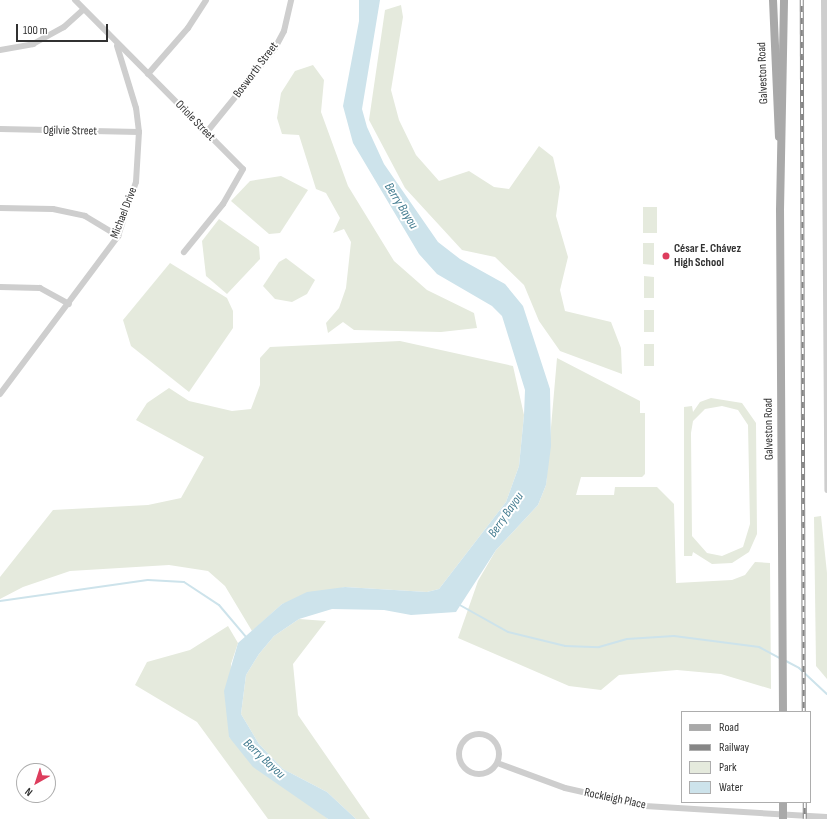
<!DOCTYPE html>
<meta charset="utf-8">
<style>
body{margin:0}
#map{position:relative;width:827px;height:819px;overflow:hidden;background:#fff;font-family:"Sofia Sans Condensed",sans-serif}
div>[style]{position:absolute}
.green>*{inset:0;background:#e5eadd}
.water>*{inset:0;background:#cde3eb}
.stream>*{height:2px;margin:-1px;padding:0 1px;transform-origin:1px;border-radius:1px;background:#cde3eb}
.minor>*{height:6px;margin:-3px;padding:0 3px;transform-origin:3px;border-radius:3px;background:#cecece}
.minor>.ring{margin:-3px;padding:0;box-sizing:content-box;background:none;border:6px solid #cecece;border-radius:50%}
.major>*{height:8px;margin:-4px;padding:0 4px;transform-origin:4px;border-radius:4px;background:#a9a9a9}
.rail>*{height:3.5px;margin-top:-1.75px;transform-origin:0;background:repeating-linear-gradient(90deg,#fff 0 6px,#868686 0 12px);box-sizing:border-box;border-block:1px solid #868686}
.dots>*{width:11px;height:11px;translate:-50% -50%;box-sizing:border-box;border:2px solid #fff;border-radius:50%}
span{translate:-50% -50%;white-space:nowrap;text-align:center;line-height:1.15;-webkit-text-stroke:4px #fff;paint-order:stroke}
.street-label{font-size:12px;color:#313131}
.poi-label{font-size:12px;color:#313131;font-weight:700}
.left{translate:0 -50%;text-align:left}
.water-label{font-size:13px;color:#427b8f;font-style:italic}
.legend{position:absolute;left:681px;top:711px;width:130px;height:92px;box-sizing:border-box;background:#fff;border:1px solid #adadad;margin:0;padding:5px 7px;list-style:none;font-size:12px;color:#313131}
.legend li{display:flex;align-items:center;gap:8px;height:20px}
.legend b{width:20px;border:1px solid #adadad}
.north{position:absolute;left:16px;top:763px;width:40px;height:40px;box-sizing:border-box;background:#fff;border:1px solid #adadad;border-radius:50%;rotate:219deg;font-size:11px;font-weight:700;line-height:16px;text-align:center;color:#313131}
.north::after{content:'';display:block;margin:auto;width:14px;height:18px;background:#dd3d5d;clip-path:polygon(50% 0,100% 100%,50% 72%,0 100%)}
.scale{position:absolute;left:16px;top:24px;width:92px;height:18px;box-sizing:border-box;border:2px solid #313131;border-top:0;padding-left:5px;font-size:12px;line-height:14px;white-space:nowrap;color:#313131;-webkit-text-stroke:3px #fff;paint-order:stroke}
</style>
<div id="map">
<div class="green">
<i style="clip-path:polygon(401px 5px,403px 17px,391px 90px,399px 120px,416px 155px,439px 181px,469px 171px,494px 187px,509px 189px,539px 146px,553px 157px,560px 187px,556px 216px,568px 257px,560px 290px,565px 311px,611px 322px,621px 348px,622px 374px,560px 351px,539px 321px,524px 285px,495px 257px,462px 250px,405px 188px,369px 120px,385px 10px)"></i>
<i style="clip-path:polygon(313px 65px,324px 80px,321px 112px,348px 186px,394px 261px,427px 290px,474px 313px,477px 328px,441px 332px,354px 330px,343px 322px,328px 333px,326px 323px,339px 308px,346px 288px,351px 242px,344px 229px,333px 233px,340px 218px,326px 193px,316px 189px,299px 135px,282px 134px,277px 118px,281px 93px,295px 71px)"></i>
<i style="clip-path:polygon(281px 176px,308px 190px,280px 233px,269px 234px,231px 201px,250px 181px)"></i>
<i style="clip-path:polygon(643px 207px,657px 207px,657px 233px,643px 233px)"></i>
<i style="clip-path:polygon(219px 219px,259px 247px,260px 259px,227px 294px,206px 276px,202px 241px)"></i>
<i style="clip-path:polygon(643px 243px,654px 243px,654px 265px,643px 264px)"></i>
<i style="clip-path:polygon(286px 258px,315px 280px,307px 294px,292px 302px,275px 299px,263px 286px,279px 262px)"></i>
<i style="clip-path:polygon(170px 263px,227px 298px,233px 311px,233px 328px,189px 392px,131px 346px,123px 320px)"></i>
<i style="clip-path:polygon(644px 276px,654px 277px,654px 298px,644px 298px)"></i>
<i style="clip-path:polygon(644px 310px,654px 310px,654px 332px,644px 332px)"></i>
<i style="clip-path:polygon(400px 341px,513px 366px,524px 415px,519px 466px,506px 502px,439px 589px,427px 592px,345px 587px,282px 604px,252px 631px,225px 586px,208px 571px,169px 565px,70px 571px,23px 587px,0 599px,0 577px,53px 510px,148px 505px,181px 498px,204px 457px,136px 420px,147px 403px,169px 388px,189px 401px,232px 411px,251px 409px,260px 385px,260px 358px,270px 347px)"></i>
<i style="clip-path:polygon(644px 344px,654px 344px,654px 366px,644px 366px)"></i>
<i style="clip-path:polygon(557px 358px,640px 401px,640px 413px,645px 413px,645px 474px,642px 477px,581px 477px,576px 495px,614px 495px,615px 487px,657px 487px,674px 504px,676px 583px,732px 580px,745px 575px,755px 562px,770px 563px,771px 689px,721px 674px,677px 670px,619px 675px,601px 690px,569px 686px,458px 638px,478px 581px,496px 550px,538px 505px,546px 485px)"></i>
<i style="clip-path:polygon(evenodd,711px 398px,742px 403px,756px 423px,757px 534px,749px 552px,732px 563px,712px 564px,693px 552px,692px 556px,684px 556px,684px 407px,692px 406px,693px 412px,700px 402px,711px 398px,722px 406px,738px 410px,748px 425px,750px 524px,743px 547px,722px 556px,707px 553px,692px 536px,691px 433px,693px 421px,705px 409px,722px 406px)"></i>
<i style="clip-path:polygon(821px 516px,827px 573px,827px 679px,816px 666px,814px 517px)"></i>
<i style="clip-path:polygon(299px 619px,326px 621px,293px 664px,298px 715px,370px 819px,356px 819px,327px 792px,283px 769px,259px 744px,241px 714px,246px 675px,259px 654px,274px 636px)"></i>
<i style="clip-path:polygon(228px 626px,238px 643px,231px 664px,229px 737px,328px 819px,268px 819px,197px 722px,135px 685px,147px 662px,190px 650px)"></i>
</div>
<div class="water">
<i style="clip-path:polygon(359px 0,380px 0,362px 109px,367px 127px,384px 164px,438px 242px,460px 259px,505px 284px,523px 306px,550px 389px,551px 446px,546px 485px,538px 505px,496px 550px,456px 612px,411px 615px,384px 610px,332px 609px,299px 619px,274px 636px,259px 654px,246px 675px,241px 714px,259px 744px,283px 769px,327px 792px,356px 819px,328px 819px,253px 767px,229px 737px,224px 691px,238px 643px,282px 604px,307px 592px,345px 587px,427px 592px,439px 589px,506px 502px,519px 466px,524px 415px,525px 390px,502px 316px,492px 306px,437px 274px,419px 254px,353px 143px,343px 106px,359px 21px)"></i>
</div>
<div class="stream">
<i style="left:0;top:601px;width:149px;rotate:-8.1deg"></i>
<i style="left:148px;top:580px;width:36px;rotate:3deg"></i>
<i style="left:184px;top:582px;width:42px;rotate:33.3deg"></i>
<i style="left:219px;top:605px;width:43px;rotate:49.7deg"></i>
<i style="left:458px;top:604px;width:57px;rotate:29.2deg"></i>
<i style="left:508px;top:632px;width:59px;rotate:13.8deg"></i>
<i style="left:565px;top:646px;width:34px;rotate:2deg"></i>
<i style="left:599px;top:647px;width:29px;rotate:-16deg"></i>
<i style="left:627px;top:639px;width:47px;rotate:-3.7deg"></i>
<i style="left:674px;top:636px;width:86px;rotate:7.4deg"></i>
<i style="left:759px;top:647px;width:24px;rotate:28deg"></i>
<i style="left:784px;top:660px;width:17px;rotate:28deg"></i>
<i style="left:799px;top:668px;width:38px;rotate:43deg"></i>
</div>
<div class="minor">
<i style="left:75px;top:0;width:238px;rotate:45.2deg"></i>
<i style="left:243px;top:169px;width:40px;rotate:119.7deg"></i>
<i style="left:223px;top:204px;width:62px;rotate:129.1deg"></i>
<i style="left:824px;top:0;width:490px;rotate:89.6deg"></i>
<i style="left:0;top:50px;width:34px;rotate:-10deg"></i>
<i style="left:33px;top:44px;width:35px;rotate:-29deg"></i>
<i style="left:64px;top:27px;width:25px;rotate:-42deg"></i>
<i style="left:148px;top:74px;width:61px;rotate:-49deg"></i>
<i style="left:188px;top:28px;width:33px;rotate:-57deg"></i>
<i style="left:0;top:129px;width:139px;rotate:1.2deg"></i>
<i style="left:206px;top:133px;width:109px;rotate:-50.9deg"></i>
<i style="left:275px;top:48px;width:19px;rotate:-62deg"></i>
<i style="left:284px;top:31px;width:32px;rotate:-77deg"></i>
<i style="left:0;top:208px;width:53px;rotate:1.1deg"></i>
<i style="left:53px;top:209px;width:33px;rotate:12deg"></i>
<i style="left:85px;top:216px;width:39px;rotate:31deg"></i>
<i style="left:0;top:287px;width:40px;rotate:1.4deg"></i>
<i style="left:40px;top:288px;width:33px;rotate:29deg"></i>
<i style="left:0;top:394px;width:197px;rotate:-53.2deg"></i>
<i style="left:118px;top:236px;width:57px;rotate:-71.6deg"></i>
<i style="left:136px;top:182px;width:50px;rotate:-86.6deg"></i>
<i style="left:139px;top:132px;width:24px;rotate:-97deg"></i>
<i style="left:136px;top:108px;width:65px;rotate:-107deg"></i>
<i class="ring" style="left:459px;top:734px;width:34px;height:34px"></i>
<i style="left:500px;top:764px;width:69px;rotate:20.3deg"></i>
<i style="left:565px;top:788px;width:82px;rotate:12.7deg"></i>
<i style="left:645px;top:806px;width:182px;rotate:3.5deg"></i>
</div>
<div class="major">
<i style="left:773px;top:0;width:137px;rotate:87.5deg"></i>
<i style="left:783px;top:712px;width:502px;rotate:-90.34deg"></i>
<i style="left:780px;top:210px;width:210px;rotate:-88.9deg"></i>
<i style="left:783px;top:802px;width:17px;rotate:90deg"></i>
</div>
<div class="rail">
<i style="left:802px;top:0;width:712px;rotate:89.84deg"></i>
<i style="left:805px;top:802px;width:17px;rotate:90deg"></i>
</div>
<div class="dots">
<i style="left:666px;top:256px;background:#dd3d5d"></i>
</div>
<div class="street-label">
<span style="left:256px;top:70px;rotate:-53deg">Bosworth Street</span>
<span style="left:763px;top:73px;rotate:-92deg">Galveston Road</span>
<span style="left:195px;top:121px;rotate:46deg">Oriole Street</span>
<span style="left:70px;top:131px;rotate:1deg">Ogilvie Street</span>
<span style="left:124px;top:213px;rotate:-69deg">Michael Drive</span>
<span style="left:769px;top:429px;rotate:-91deg">Galveston Road</span>
<span style="left:615px;top:799px;rotate:12deg">Rockleigh Place</span>
</div>
<div class="poi-label">
<span class="left" style="left:674px;top:256px">César E. Chávez<br>High School</span>
</div>
<div class="water-label">
<span style="left:401px;top:206px;rotate:58deg">Berry Bayou</span>
<span style="left:506px;top:515px;rotate:-55deg">Berry Bayou</span>
<span style="left:264px;top:759px;rotate:43deg">Berry Bayou</span>
</div>
<ul class="legend">
<li><b style="height:5px;background:#a9a9a9"></b>Road</li>
<li><b style="height:5px;background:#868686"></b>Railway</li>
<li><b style="height:11px;background:#e5eadd"></b>Park</li>
<li><b style="height:11px;background:#cde3eb"></b>Water</li>
</ul>
<div class="north">N</div>
<div class="scale">100 m</div>
</div>
